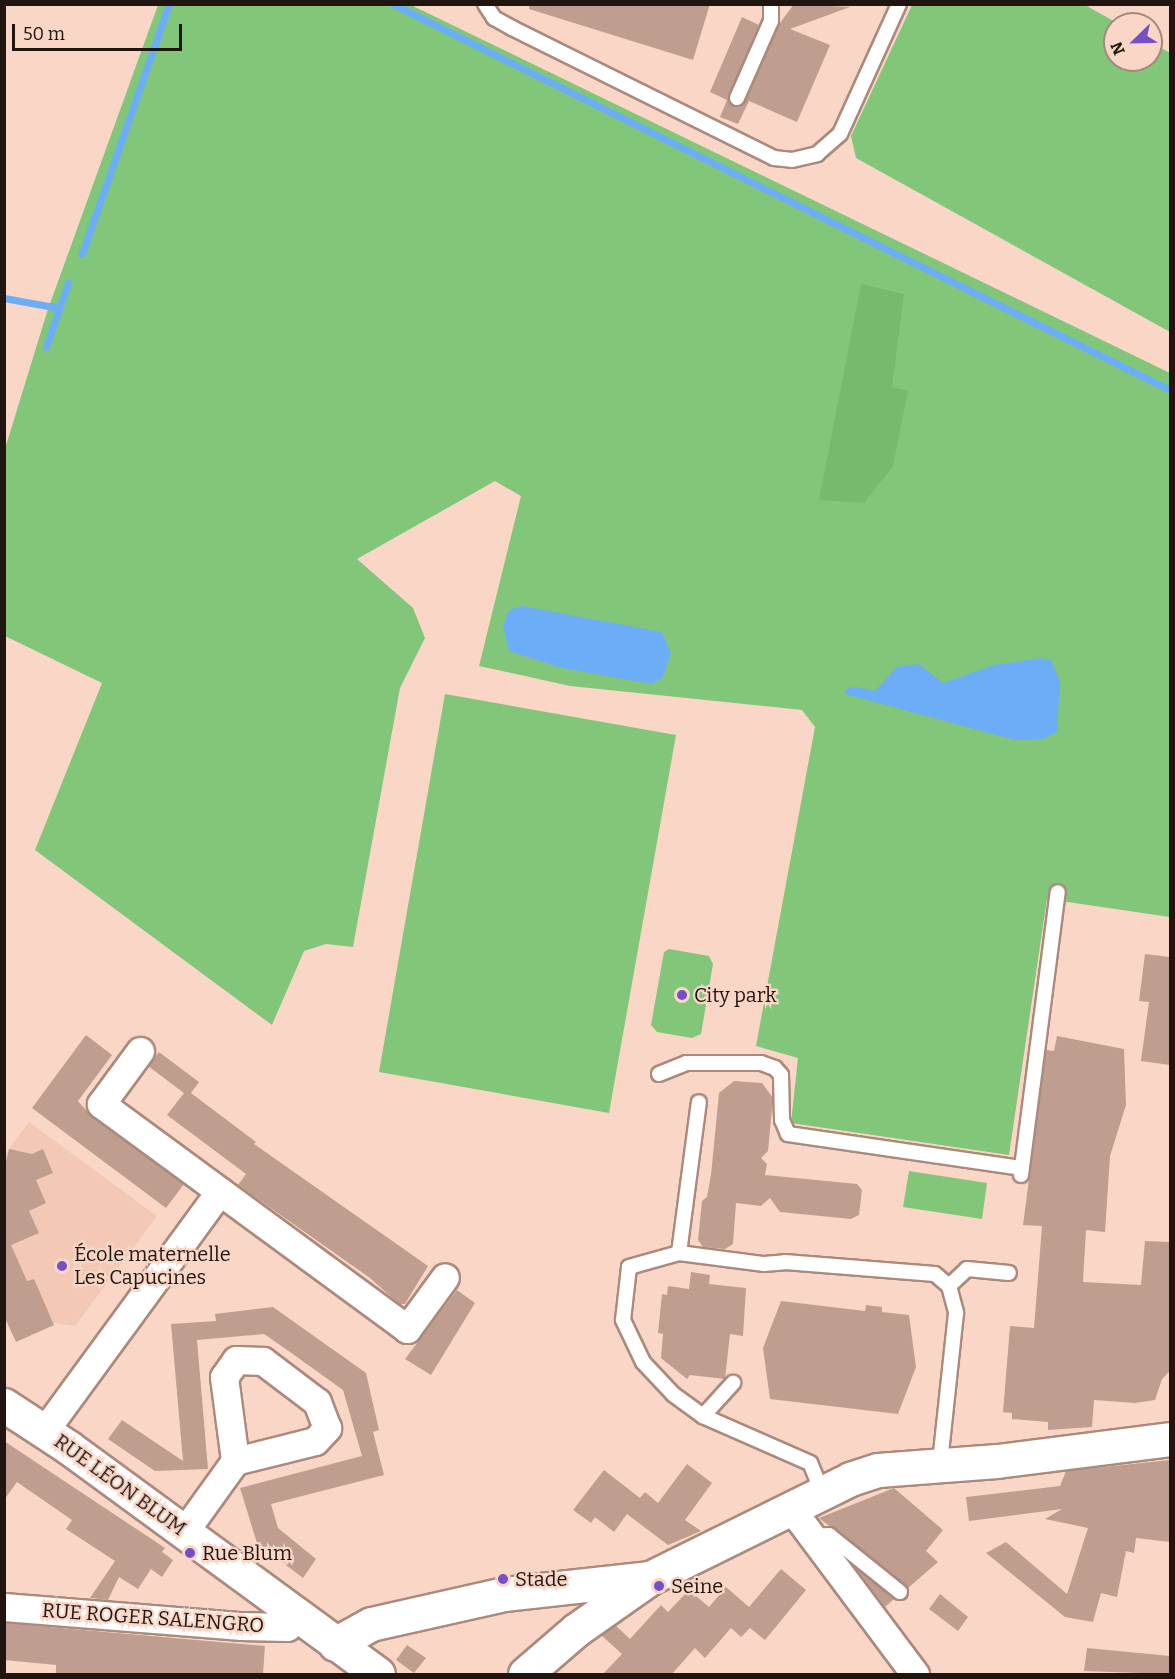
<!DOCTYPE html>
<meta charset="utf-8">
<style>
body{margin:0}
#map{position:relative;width:1175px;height:1679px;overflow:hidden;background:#fad6c6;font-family:Bitter,serif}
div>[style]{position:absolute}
.built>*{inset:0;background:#f3c9b6}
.green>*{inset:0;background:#82c67a}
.forest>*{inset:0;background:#76ba6e}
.water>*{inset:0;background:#6cadf7}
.stream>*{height:7px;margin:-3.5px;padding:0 3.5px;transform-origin:3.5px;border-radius:3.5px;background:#6cadf7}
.building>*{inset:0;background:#c09e8f}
.roads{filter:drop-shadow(2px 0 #ab8a7c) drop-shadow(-2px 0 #ab8a7c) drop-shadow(0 2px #ab8a7c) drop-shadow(0 -2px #ab8a7c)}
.lane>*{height:14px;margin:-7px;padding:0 7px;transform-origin:7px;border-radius:7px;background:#fff}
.street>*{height:27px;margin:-13.5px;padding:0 13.5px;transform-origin:13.5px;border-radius:13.5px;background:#fff}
.secondary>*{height:33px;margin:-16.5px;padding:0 16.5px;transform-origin:16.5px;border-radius:16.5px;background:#fff}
.dots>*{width:16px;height:16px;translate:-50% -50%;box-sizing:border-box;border:3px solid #fad6c6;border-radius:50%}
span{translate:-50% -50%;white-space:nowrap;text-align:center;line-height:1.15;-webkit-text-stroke:4.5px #fad6c6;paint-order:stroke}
.poi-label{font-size:20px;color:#21150f}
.left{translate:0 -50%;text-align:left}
.street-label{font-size:20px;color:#21150f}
.frame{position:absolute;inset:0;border:6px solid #21150f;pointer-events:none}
.north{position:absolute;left:1103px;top:12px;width:60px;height:60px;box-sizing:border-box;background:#fad6c6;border:2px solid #a3897d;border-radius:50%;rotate:247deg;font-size:16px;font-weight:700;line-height:24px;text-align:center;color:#21150f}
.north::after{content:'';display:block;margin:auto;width:21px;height:27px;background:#7250ca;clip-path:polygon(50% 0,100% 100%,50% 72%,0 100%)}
.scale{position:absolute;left:12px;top:24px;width:170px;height:27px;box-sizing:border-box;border:3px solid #21150f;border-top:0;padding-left:8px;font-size:18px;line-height:21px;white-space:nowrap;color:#21150f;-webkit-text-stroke:4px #fad6c6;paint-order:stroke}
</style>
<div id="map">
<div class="built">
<i style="clip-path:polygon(29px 1122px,157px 1216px,75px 1326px,5px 1316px,4px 1156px)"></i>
</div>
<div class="green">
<i style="clip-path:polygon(158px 5px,411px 5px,1170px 373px,1170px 917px,1047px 899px,1009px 1155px,791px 1123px,798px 1058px,756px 1046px,815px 727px,802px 710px,570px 686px,479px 666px,521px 496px,495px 481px,357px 559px,413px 608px,425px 638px,400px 688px,353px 947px,326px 944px,304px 951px,272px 1025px,35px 850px,102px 683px,5px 636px,4px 452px,47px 312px)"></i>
<i style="clip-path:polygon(912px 5px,1085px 5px,1119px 24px,1115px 24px,1115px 60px,1151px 60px,1151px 42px,1170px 53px,1170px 332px,856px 158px,851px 136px)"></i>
<i style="clip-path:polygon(445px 694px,676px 735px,609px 1113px,379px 1072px)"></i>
<i style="clip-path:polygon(669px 949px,709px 956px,713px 964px,701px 1034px,692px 1038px,657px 1032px,651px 1025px,664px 952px)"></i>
<i style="clip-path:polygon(909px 1171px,987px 1183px,982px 1219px,903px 1207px)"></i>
</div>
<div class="forest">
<i style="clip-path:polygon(861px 284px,904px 294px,892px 387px,908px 391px,893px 466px,864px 503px,819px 500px)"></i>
</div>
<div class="water">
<i style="clip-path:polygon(522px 606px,662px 632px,671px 653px,663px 677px,652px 684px,562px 668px,509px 651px,503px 626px,509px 610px)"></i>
<i style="clip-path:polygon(1041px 658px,1051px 660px,1060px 681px,1057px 732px,1043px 739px,1015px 740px,845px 694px,847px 688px,857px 687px,875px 691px,897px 667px,919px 664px,943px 683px,994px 665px)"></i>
</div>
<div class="stream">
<i style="left:393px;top:4px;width:868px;rotate:26.42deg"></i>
<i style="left:82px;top:254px;width:265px;rotate:-70.8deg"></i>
<i style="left:4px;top:298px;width:56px;rotate:10.3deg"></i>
<i style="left:46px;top:347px;width:68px;rotate:-71deg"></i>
</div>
<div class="building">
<i style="clip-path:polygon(529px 4px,710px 4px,693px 60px,529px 9px)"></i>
<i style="clip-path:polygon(794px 4px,850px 7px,790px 29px,830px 45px,797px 122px,749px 101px,738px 124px,720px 117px,727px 100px,710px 92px,742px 17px,759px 25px,729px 95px,730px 104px,737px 107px,745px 102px,780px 23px)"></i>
<i style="clip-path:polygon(1145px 954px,1170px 957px,1170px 1065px,1141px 1061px,1149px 1002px,1139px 1001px)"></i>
<i style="clip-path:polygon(86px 1035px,112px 1055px,78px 1101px,92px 1117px,184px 1184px,166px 1208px,32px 1108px)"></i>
<i style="clip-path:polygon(1057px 1036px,1124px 1049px,1126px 1105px,1110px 1156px,1105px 1232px,1086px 1230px,1083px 1282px,1141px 1285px,1145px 1241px,1170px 1242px,1170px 1371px,1162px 1379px,1155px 1400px,1135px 1403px,1094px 1400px,1092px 1427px,1048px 1430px,1048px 1422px,1012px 1419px,1012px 1413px,1003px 1412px,1010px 1326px,1034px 1328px,1042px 1226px,1023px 1225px,1046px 1050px,1054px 1051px)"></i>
<i style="clip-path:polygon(159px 1052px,199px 1082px,191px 1093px,256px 1142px,254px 1144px,428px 1266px,405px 1304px,399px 1304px,370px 1278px,238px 1185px,246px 1174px,167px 1115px,184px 1093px,148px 1066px)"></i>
<i style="clip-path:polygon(734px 1081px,762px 1083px,773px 1098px,768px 1151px,761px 1158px,767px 1164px,765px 1175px,857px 1184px,862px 1190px,859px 1215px,851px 1219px,780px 1212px,770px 1198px,761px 1206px,736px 1203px,733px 1244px,725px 1249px,703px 1247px,698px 1240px,702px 1201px,707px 1197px,711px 1175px,719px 1093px)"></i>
<i style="clip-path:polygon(9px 1149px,32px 1154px,43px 1149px,53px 1173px,36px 1180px,46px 1203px,29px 1211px,39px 1233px,11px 1245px,27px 1281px,34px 1279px,54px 1325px,16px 1342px,4px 1316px,4px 1170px)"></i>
<i style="clip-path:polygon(691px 1272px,710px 1275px,709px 1284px,746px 1288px,743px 1336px,730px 1334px,725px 1379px,690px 1375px,687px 1379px,661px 1358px,663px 1334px,658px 1333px,662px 1294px,667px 1295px,668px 1286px,689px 1289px)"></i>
<i style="clip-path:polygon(457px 1290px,475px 1303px,431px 1375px,405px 1359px)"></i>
<i style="clip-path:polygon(781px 1301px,865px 1311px,866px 1305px,882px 1307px,882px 1312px,909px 1315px,916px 1367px,898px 1414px,770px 1399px,763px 1348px)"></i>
<i style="clip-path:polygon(273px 1307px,366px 1373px,379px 1430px,373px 1432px,384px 1475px,271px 1504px,278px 1528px,316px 1559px,303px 1578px,257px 1543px,240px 1488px,362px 1456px,343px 1390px,290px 1352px,264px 1334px,197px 1340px,208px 1469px,155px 1471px,108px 1439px,122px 1420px,183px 1461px,171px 1324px,216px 1321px,215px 1314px)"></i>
<i style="clip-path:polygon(4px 1441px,165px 1548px,162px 1552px,173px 1560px,162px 1577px,151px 1569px,138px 1589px,119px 1577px,108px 1600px,90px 1598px,115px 1561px,66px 1529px,72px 1520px,17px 1482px,4px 1500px)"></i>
<i style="clip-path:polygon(1170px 1460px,1170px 1542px,1136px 1538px,1134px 1553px,1126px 1551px,1117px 1597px,1101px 1593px,1093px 1622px,1065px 1617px,986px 1553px,1006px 1542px,1067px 1594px,1088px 1528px,1045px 1519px,1062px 1509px,969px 1521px,966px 1497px,1060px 1486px,1066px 1471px)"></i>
<i style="clip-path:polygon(687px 1464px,712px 1483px,685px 1520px,701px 1531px,668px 1545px,627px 1514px,614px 1532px,595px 1517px,591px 1523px,573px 1510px,604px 1470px,640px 1498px,645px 1492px,658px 1503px)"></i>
<i style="clip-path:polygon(894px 1488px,943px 1530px,926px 1551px,938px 1562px,908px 1588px,819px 1518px)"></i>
<i style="clip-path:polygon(855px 1567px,894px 1599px,885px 1607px)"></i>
<i style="clip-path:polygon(781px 1569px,806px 1590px,765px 1640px,750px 1628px,741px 1637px,731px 1628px,705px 1658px,695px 1648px,672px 1674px,603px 1674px,622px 1654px,601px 1635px,615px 1625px,630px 1639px,661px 1605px,668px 1612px,689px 1590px,709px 1607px,726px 1587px,749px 1607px)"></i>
<i style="clip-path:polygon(940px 1594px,968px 1617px,958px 1631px,929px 1609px)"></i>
<i style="clip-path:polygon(4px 1623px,265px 1646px,263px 1674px,56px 1674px,56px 1665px,4px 1660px)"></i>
<i style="clip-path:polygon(407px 1645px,426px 1658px,414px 1673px,396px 1660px)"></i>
<i style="clip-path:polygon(1087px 1648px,1170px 1656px,1169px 1674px,1084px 1671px)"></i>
</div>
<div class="roads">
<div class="lane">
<i style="left:485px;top:4px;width:17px;rotate:57deg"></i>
<i style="left:494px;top:18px;width:21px;rotate:29deg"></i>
<i style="left:512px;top:28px;width:292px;rotate:26.4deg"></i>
<i style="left:774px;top:158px;width:18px;rotate:6deg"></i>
<i style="left:792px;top:160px;width:26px;rotate:-13deg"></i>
<i style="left:817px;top:154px;width:30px;rotate:-41deg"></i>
<i style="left:840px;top:134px;width:143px;rotate:-65.6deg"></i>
<i style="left:737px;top:98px;width:84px;rotate:-66.2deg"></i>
<i style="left:771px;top:21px;width:17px;rotate:-90deg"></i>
<i style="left:659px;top:1074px;width:29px;rotate:-22deg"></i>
<i style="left:686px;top:1063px;width:75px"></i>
<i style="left:761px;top:1063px;width:15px;rotate:20deg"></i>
<i style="left:775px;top:1068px;width:9px;rotate:49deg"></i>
<i style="left:781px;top:1075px;width:45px;rotate:88.7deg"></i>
<i style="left:782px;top:1120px;width:15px;rotate:67deg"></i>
<i style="left:788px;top:1134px;width:235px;rotate:8.3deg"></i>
<i style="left:1021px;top:1175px;width:285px;rotate:-82.6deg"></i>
<i style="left:679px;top:1253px;width:152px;rotate:-82.5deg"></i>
<i style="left:949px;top:1286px;width:25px;rotate:-43deg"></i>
<i style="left:967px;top:1269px;width:42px;rotate:5.4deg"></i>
<i style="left:703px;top:1416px;width:45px;rotate:-47.7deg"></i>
<i style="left:822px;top:1492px;width:31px;rotate:-112deg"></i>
<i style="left:810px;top:1463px;width:117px;rotate:-156.3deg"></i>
<i style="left:703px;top:1416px;width:37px;rotate:-144deg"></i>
<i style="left:673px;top:1394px;width:44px;rotate:-133.2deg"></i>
<i style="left:643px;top:1362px;width:47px;rotate:-115.5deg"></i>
<i style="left:623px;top:1320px;width:53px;rotate:-83.5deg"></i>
<i style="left:629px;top:1267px;width:52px;rotate:-15.6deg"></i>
<i style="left:679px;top:1253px;width:86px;rotate:7.4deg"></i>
<i style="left:764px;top:1264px;width:21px;rotate:-5deg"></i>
<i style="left:785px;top:1262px;width:150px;rotate:4.6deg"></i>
<i style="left:935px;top:1274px;width:18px;rotate:41deg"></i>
<i style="left:949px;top:1286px;width:28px;rotate:75deg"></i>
<i style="left:956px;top:1313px;width:150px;rotate:96.1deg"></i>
<i style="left:813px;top:1536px;width:16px;rotate:-4deg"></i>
<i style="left:829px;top:1535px;width:91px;rotate:38.8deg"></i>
</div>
<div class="street">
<i style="left:140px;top:1051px;width:66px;rotate:126.3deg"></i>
<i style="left:101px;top:1104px;width:380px;rotate:36.3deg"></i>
<i style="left:407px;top:1329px;width:64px;rotate:-53.8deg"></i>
<i style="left:45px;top:1430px;width:296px;rotate:-53.8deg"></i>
<i style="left:790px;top:1507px;width:209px;rotate:53.2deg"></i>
<i style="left:184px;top:1532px;width:87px;rotate:-54.3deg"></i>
<i style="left:235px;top:1461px;width:82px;rotate:-14deg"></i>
<i style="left:315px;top:1441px;width:18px;rotate:-47deg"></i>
<i style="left:327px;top:1428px;width:28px;rotate:-111deg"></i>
<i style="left:317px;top:1402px;width:68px;rotate:-142.8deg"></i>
<i style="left:263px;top:1361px;width:27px;rotate:-178deg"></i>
<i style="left:236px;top:1360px;width:21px;rotate:125deg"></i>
<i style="left:224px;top:1377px;width:85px;rotate:82.5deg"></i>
<i style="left:4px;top:1607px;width:238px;rotate:4.6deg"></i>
<i style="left:241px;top:1626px;width:46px;rotate:1.2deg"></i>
<i style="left:287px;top:1627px;width:15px;rotate:-37deg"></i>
</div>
<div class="secondary">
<i style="left:4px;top:1405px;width:77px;rotate:33.3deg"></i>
<i style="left:68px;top:1447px;width:384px;rotate:36.2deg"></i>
<i style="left:335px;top:1644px;width:41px;rotate:-29.1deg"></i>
<i style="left:371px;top:1624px;width:136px;rotate:-12.7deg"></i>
<i style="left:504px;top:1594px;width:147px;rotate:-6.3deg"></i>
<i style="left:525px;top:1674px;width:67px;rotate:-40.8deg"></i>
<i style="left:576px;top:1630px;width:90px;rotate:-35.1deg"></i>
<i style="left:650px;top:1578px;width:223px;rotate:-26.3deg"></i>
<i style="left:850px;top:1479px;width:29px;rotate:-18deg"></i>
<i style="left:878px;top:1470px;width:119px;rotate:-4.3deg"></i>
<i style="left:997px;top:1461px;width:174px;rotate:-7.2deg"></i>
</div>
</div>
<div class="dots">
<i style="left:682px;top:995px;background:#7250ca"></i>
<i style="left:62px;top:1266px;background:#7250ca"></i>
<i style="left:190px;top:1553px;background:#7250ca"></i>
<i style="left:503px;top:1579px;background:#7250ca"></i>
<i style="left:659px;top:1586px;background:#7250ca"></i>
</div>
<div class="poi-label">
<span class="left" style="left:694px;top:995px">City park</span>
<span class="left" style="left:74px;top:1266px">École maternelle<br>Les Capucines</span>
<span class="left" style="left:202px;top:1553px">Rue Blum</span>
<span class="left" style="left:515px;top:1579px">Stade</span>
<span class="left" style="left:671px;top:1586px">Seine</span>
</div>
<div class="street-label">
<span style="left:120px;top:1485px;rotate:36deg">RUE LÉON BLUM</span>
<span style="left:153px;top:1618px;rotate:4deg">RUE ROGER SALENGRO</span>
</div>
<div class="frame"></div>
<div class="north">N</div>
<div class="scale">50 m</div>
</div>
